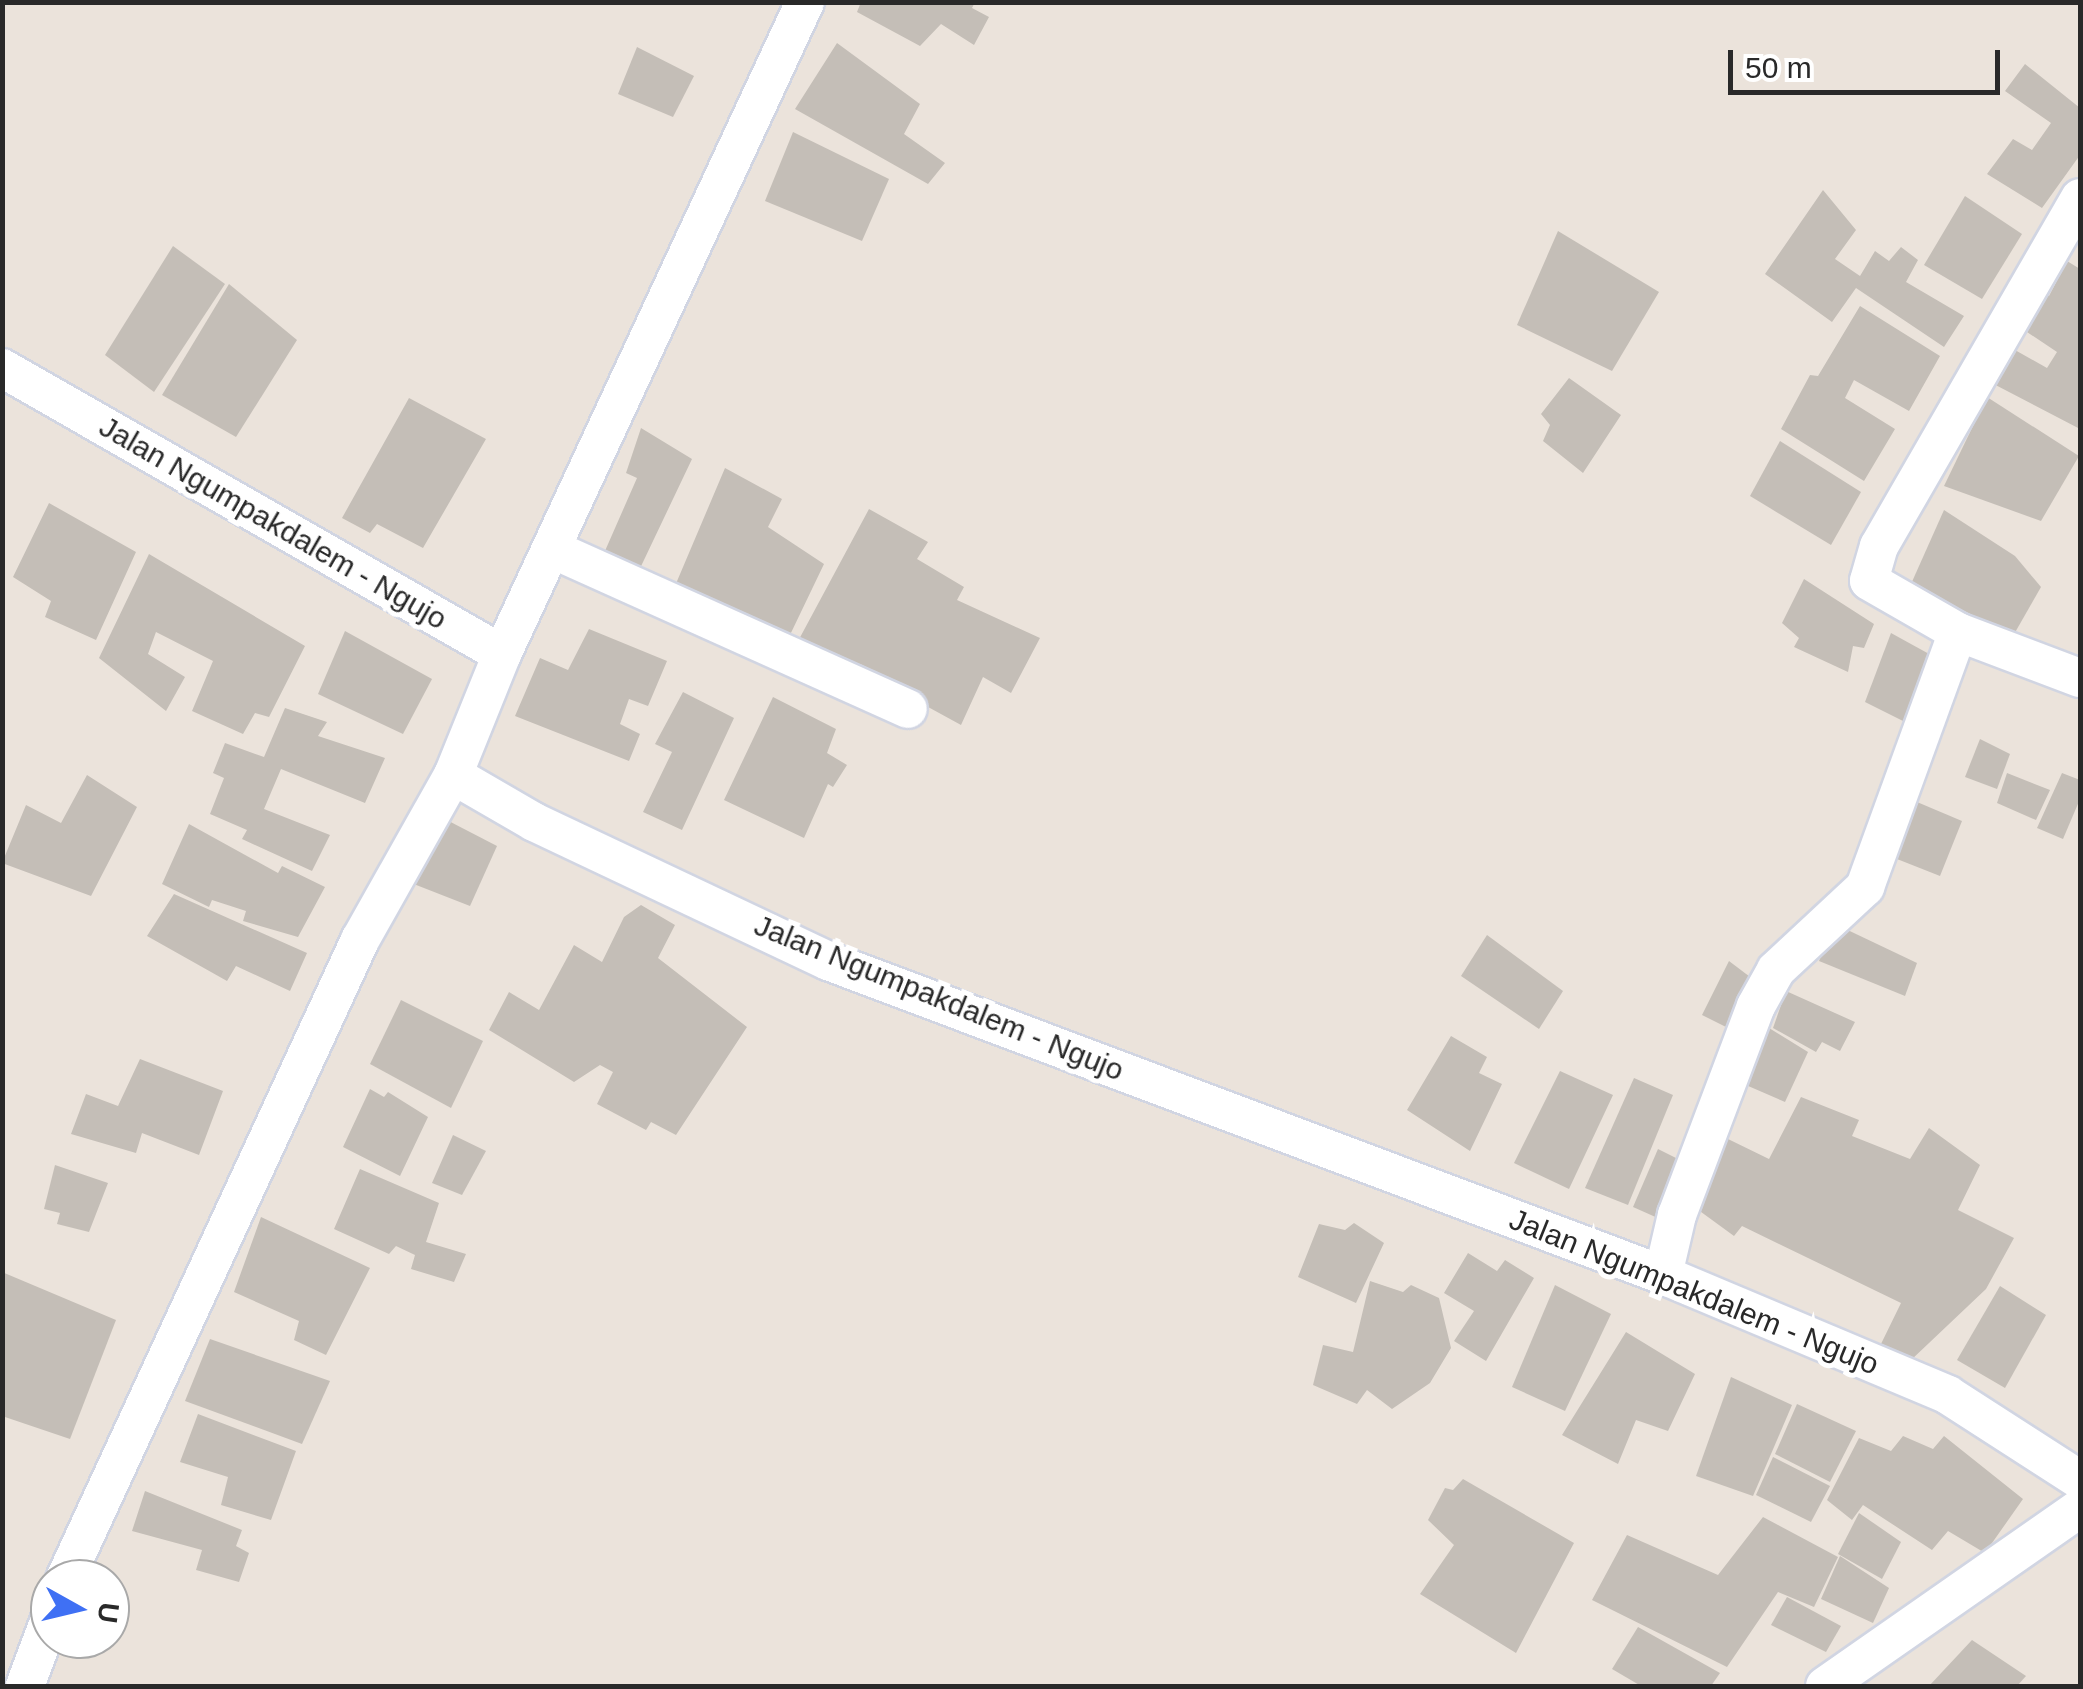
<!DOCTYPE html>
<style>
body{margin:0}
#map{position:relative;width:2083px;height:1689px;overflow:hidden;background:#ebe3db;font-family:Helvetica,sans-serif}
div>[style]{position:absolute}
.building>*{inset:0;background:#c4beb7}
.roads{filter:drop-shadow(2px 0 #d1d5e2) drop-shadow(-2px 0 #d1d5e2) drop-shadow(0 2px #d1d5e2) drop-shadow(0 -2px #d1d5e2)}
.minor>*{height:38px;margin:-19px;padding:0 19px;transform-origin:19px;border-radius:19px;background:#fff}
span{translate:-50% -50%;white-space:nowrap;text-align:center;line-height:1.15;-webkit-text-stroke:10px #fff;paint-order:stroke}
.street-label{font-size:30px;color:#292929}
.frame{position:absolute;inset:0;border:5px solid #292929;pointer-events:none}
.north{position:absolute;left:30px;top:1559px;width:100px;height:100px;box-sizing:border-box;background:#fff;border:2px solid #a9a9a9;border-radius:50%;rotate:98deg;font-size:28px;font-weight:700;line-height:40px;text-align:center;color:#292929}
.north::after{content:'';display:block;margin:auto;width:35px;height:45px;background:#3f70f4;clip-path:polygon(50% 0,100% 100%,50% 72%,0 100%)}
.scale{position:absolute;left:1728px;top:50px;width:272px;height:45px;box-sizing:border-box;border:5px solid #292929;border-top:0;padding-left:12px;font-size:30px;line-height:35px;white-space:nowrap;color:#292929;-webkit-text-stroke:8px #fff;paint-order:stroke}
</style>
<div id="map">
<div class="building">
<i style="clip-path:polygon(861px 2px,975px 2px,972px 8px,989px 17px,974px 45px,941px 24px,920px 46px,857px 12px)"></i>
<i style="clip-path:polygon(837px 43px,920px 104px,904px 134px,945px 163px,928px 184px,795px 109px)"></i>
<i style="clip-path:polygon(637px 47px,694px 76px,673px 117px,618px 94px)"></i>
<i style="clip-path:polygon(2025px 64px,2080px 108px,2080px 155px,2042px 208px,1987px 174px,2013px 139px,2032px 150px,2051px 123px,2005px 91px)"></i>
<i style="clip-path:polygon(793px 132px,889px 179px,862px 241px,765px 201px)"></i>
<i style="clip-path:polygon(1823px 190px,1856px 230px,1835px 259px,1860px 276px,1875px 251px,1889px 261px,1901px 247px,1918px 260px,1906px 282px,1964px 316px,1944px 347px,1856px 288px,1832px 322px,1765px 274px)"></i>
<i style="clip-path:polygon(1965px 196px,2022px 234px,1982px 299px,1924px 265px)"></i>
<i style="clip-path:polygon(1558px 231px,1659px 292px,1612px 371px,1517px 325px)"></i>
<i style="clip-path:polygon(173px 246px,225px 284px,154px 392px,105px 355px)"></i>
<i style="clip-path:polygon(2067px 261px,2080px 269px,2080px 429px,1984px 379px,1999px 341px,2047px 368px,2057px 352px,2012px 322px,2034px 289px,2049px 296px)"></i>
<i style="clip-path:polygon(229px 284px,297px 340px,236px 437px,162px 395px)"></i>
<i style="clip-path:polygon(1860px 306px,1940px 356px,1909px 411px,1854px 380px,1845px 398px,1895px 429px,1864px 481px,1781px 429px,1810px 375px,1818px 376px)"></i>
<i style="clip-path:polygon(1569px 378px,1621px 415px,1583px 473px,1543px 441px,1550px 425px,1541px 414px)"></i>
<i style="clip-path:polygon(1987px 397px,2079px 456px,2041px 521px,1944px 486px)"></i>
<i style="clip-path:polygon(409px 398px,486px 439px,423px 548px,377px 524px,370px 533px,342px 518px)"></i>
<i style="clip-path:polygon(641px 428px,692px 459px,634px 581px,601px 560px,637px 478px,626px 473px)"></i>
<i style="clip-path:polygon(1780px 441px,1861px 492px,1831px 545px,1750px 496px)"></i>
<i style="clip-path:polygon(725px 468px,782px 499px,768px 527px,824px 564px,789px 637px,731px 607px,723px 617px,672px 593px)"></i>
<i style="clip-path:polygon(49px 503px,136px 552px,96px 640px,45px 617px,51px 601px,13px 577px)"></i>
<i style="clip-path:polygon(869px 509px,928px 542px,917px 559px,964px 587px,957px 600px,1040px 638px,1011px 693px,983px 677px,961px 725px,908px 696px,910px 689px,860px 664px,852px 676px,797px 643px)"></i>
<i style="clip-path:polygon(1944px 510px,2015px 556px,2041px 587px,2013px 636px,1911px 584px)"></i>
<i style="clip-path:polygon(149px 554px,305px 646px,269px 717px,255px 713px,243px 734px,192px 711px,213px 661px,156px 632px,148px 654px,185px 677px,166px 711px,99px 658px)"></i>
<i style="clip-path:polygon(1804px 579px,1874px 624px,1864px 648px,1853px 646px,1848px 672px,1794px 647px,1799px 638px,1782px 623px)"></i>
<i style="clip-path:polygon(589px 629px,667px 661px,648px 706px,629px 699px,620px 724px,640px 734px,629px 761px,515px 716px,540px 658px,568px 670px)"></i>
<i style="clip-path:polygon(345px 631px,432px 679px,403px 734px,318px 694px)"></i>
<i style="clip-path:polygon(1891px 633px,1940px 660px,1907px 723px,1865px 702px)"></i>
<i style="clip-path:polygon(683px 692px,734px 718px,682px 830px,643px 812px,672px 752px,655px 744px)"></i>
<i style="clip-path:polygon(773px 697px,836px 729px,827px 753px,847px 765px,833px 787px,828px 784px,804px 838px,724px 800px)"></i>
<i style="clip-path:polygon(285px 708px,327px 722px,318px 736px,385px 758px,365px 803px,281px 769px,264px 809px,330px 835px,312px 871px,242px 839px,247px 830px,210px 814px,224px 778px,213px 773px,225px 743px,264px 757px)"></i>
<i style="clip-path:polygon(1980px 739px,2010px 754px,1997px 789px,1965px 777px)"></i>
<i style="clip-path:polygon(2007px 773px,2050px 790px,2036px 820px,1997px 803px)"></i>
<i style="clip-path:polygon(2062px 773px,2080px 780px,2080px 799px,2063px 839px,2037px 828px)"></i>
<i style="clip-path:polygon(87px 775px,137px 807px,91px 896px,2px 863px,26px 805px,61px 823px)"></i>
<i style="clip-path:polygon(1917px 802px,1962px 821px,1940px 876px,1897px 859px)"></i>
<i style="clip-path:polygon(439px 816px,497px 846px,470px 906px,406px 881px)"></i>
<i style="clip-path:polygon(189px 824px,278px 873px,282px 866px,325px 887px,298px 937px,243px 921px,246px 911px,212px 900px,209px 907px,162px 884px)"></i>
<i style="clip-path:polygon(174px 894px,307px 953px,290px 991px,236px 966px,227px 981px,147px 936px)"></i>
<i style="clip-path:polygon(641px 905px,675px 925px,658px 958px,747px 1027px,676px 1135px,651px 1122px,646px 1130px,597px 1104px,613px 1072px,600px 1065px,574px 1082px,489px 1030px,509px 992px,539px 1010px,574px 945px,602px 962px,624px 917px)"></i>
<i style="clip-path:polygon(1835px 924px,1917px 963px,1905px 996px,1819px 961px)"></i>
<i style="clip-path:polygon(1487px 935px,1563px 991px,1539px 1029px,1461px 976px)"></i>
<i style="clip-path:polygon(1729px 961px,1762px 986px,1734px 1031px,1702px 1015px)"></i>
<i style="clip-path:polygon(1786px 991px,1855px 1022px,1840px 1051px,1822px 1042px,1816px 1052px,1773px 1028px)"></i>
<i style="clip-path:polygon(401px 1000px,483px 1041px,451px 1108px,370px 1064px)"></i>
<i style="clip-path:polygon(1756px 1020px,1808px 1052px,1785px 1102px,1732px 1079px)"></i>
<i style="clip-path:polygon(1451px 1036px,1487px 1057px,1479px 1073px,1502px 1084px,1470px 1151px,1407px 1110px)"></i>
<i style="clip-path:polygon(140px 1059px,223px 1091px,199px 1155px,142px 1133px,136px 1153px,71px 1134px,86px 1094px,118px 1106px)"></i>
<i style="clip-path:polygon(1560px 1071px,1613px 1095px,1569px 1189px,1514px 1163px)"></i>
<i style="clip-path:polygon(1634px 1078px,1673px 1095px,1628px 1205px,1585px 1188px)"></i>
<i style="clip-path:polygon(370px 1089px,384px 1097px,388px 1092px,428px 1117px,400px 1176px,343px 1147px)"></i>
<i style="clip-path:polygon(1801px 1097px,1859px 1120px,1852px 1136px,1910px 1159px,1929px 1128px,1980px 1165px,1958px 1210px,2014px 1238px,1986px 1289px,1910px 1361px,1880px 1346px,1901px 1303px,1742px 1226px,1734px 1236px,1697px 1209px,1728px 1139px,1769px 1159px)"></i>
<i style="clip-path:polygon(453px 1135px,486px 1151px,462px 1195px,432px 1183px)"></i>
<i style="clip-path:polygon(1658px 1149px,1684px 1162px,1660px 1219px,1633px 1207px)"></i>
<i style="clip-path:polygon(55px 1165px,108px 1183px,89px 1232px,57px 1224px,60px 1213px,44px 1209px)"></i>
<i style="clip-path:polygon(360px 1169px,439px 1203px,426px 1242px,466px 1254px,454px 1282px,411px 1269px,415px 1255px,396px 1246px,389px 1254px,334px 1229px)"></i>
<i style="clip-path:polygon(261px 1217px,370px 1268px,326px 1355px,294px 1340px,299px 1321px,234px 1292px)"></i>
<i style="clip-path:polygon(1354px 1223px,1384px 1243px,1356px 1303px,1298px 1277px,1319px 1224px,1345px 1230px)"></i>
<i style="clip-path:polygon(1468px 1253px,1497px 1271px,1505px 1260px,1534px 1278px,1486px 1361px,1454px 1341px,1474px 1311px,1444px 1293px)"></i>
<i style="clip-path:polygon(2px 1272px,116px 1320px,70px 1439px,2px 1416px)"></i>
<i style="clip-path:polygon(1370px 1281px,1403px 1292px,1411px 1285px,1439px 1298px,1451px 1348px,1430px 1383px,1392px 1409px,1367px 1390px,1357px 1404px,1313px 1385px,1323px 1345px,1353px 1352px)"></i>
<i style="clip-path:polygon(1555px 1285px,1611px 1314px,1565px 1411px,1512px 1387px)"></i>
<i style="clip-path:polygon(2000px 1286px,2046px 1315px,2005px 1388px,1957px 1360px)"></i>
<i style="clip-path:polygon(1626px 1332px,1695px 1374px,1668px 1431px,1636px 1420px,1618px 1464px,1562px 1435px)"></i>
<i style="clip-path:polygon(210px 1339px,330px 1381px,302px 1444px,185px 1401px)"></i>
<i style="clip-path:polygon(1731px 1377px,1792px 1405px,1753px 1496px,1696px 1476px)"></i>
<i style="clip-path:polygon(1797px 1404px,1856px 1431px,1830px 1482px,1775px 1454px)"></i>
<i style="clip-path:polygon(198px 1414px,296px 1451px,271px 1520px,221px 1505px,228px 1477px,180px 1462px)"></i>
<i style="clip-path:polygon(1903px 1436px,1933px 1449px,1944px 1436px,2023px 1499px,1985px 1553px,1948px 1531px,1932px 1550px,1863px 1505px,1852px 1520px,1827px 1500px,1859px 1438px,1891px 1451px)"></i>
<i style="clip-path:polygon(1773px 1457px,1830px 1486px,1811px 1522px,1756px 1495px)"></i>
<i style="clip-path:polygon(1463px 1479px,1574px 1543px,1516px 1653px,1420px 1594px,1454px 1545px,1428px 1520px,1445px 1488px,1453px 1490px)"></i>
<i style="clip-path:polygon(145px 1491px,242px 1530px,236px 1546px,249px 1553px,239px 1582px,196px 1570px,202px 1550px,132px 1531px)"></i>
<i style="clip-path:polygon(1859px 1513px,1901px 1542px,1882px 1579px,1838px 1554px)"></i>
<i style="clip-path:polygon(1763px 1517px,1838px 1557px,1814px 1607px,1778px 1592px,1727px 1667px,1592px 1600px,1627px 1535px,1718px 1575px)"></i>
<i style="clip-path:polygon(1840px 1556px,1889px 1588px,1873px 1623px,1821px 1599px)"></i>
<i style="clip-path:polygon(1787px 1597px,1841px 1626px,1826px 1652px,1771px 1625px)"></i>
<i style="clip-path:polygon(1638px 1627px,1720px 1673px,1711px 1686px,1641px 1686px,1612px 1669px)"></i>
<i style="clip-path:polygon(1972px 1640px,2026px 1676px,2017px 1686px,1929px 1686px)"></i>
</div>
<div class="roads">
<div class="minor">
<i style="left:2080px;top:198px;width:402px;rotate:120deg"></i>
<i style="left:1879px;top:546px;width:36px;rotate:106deg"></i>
<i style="left:1869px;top:581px;width:103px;rotate:29.8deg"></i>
<i style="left:1958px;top:632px;width:130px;rotate:20.7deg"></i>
<i style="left:2px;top:368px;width:576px;rotate:29.77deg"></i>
<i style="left:502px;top:654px;width:131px;rotate:112deg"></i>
<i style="left:453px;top:775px;width:94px;rotate:30.1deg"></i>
<i style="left:534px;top:822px;width:325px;rotate:25.3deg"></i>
<i style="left:828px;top:961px;width:892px;rotate:20.61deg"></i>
<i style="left:1663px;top:1275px;width:309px;rotate:22.8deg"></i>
<i style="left:1948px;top:1395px;width:157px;rotate:32.8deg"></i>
<i style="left:552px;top:549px;width:390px;rotate:24.2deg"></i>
<i style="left:502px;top:654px;width:719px;rotate:-65.07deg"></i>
<i style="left:1663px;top:1275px;width:62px;rotate:-76.9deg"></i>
<i style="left:1677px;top:1215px;width:223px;rotate:-69.3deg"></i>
<i style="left:1756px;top:1006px;width:41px;rotate:-60.9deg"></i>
<i style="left:1776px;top:970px;width:122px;rotate:-43deg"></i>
<i style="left:1865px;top:887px;width:271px;rotate:-70deg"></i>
<i style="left:65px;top:1579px;width:704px;rotate:-65.22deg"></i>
<i style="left:360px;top:940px;width:189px;rotate:-60.6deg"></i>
<i style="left:25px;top:1686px;width:72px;rotate:-69.5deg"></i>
<i style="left:1825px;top:1686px;width:311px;rotate:-34.9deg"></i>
</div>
</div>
<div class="street-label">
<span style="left:273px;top:523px;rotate:30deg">Jalan Ngumpakdalem - Ngujo</span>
<span style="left:939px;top:998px;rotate:22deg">Jalan Ngumpakdalem - Ngujo</span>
<span style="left:1694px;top:1292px;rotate:22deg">Jalan Ngumpakdalem - Ngujo</span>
</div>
<div class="frame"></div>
<div class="north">U</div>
<div class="scale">50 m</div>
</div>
